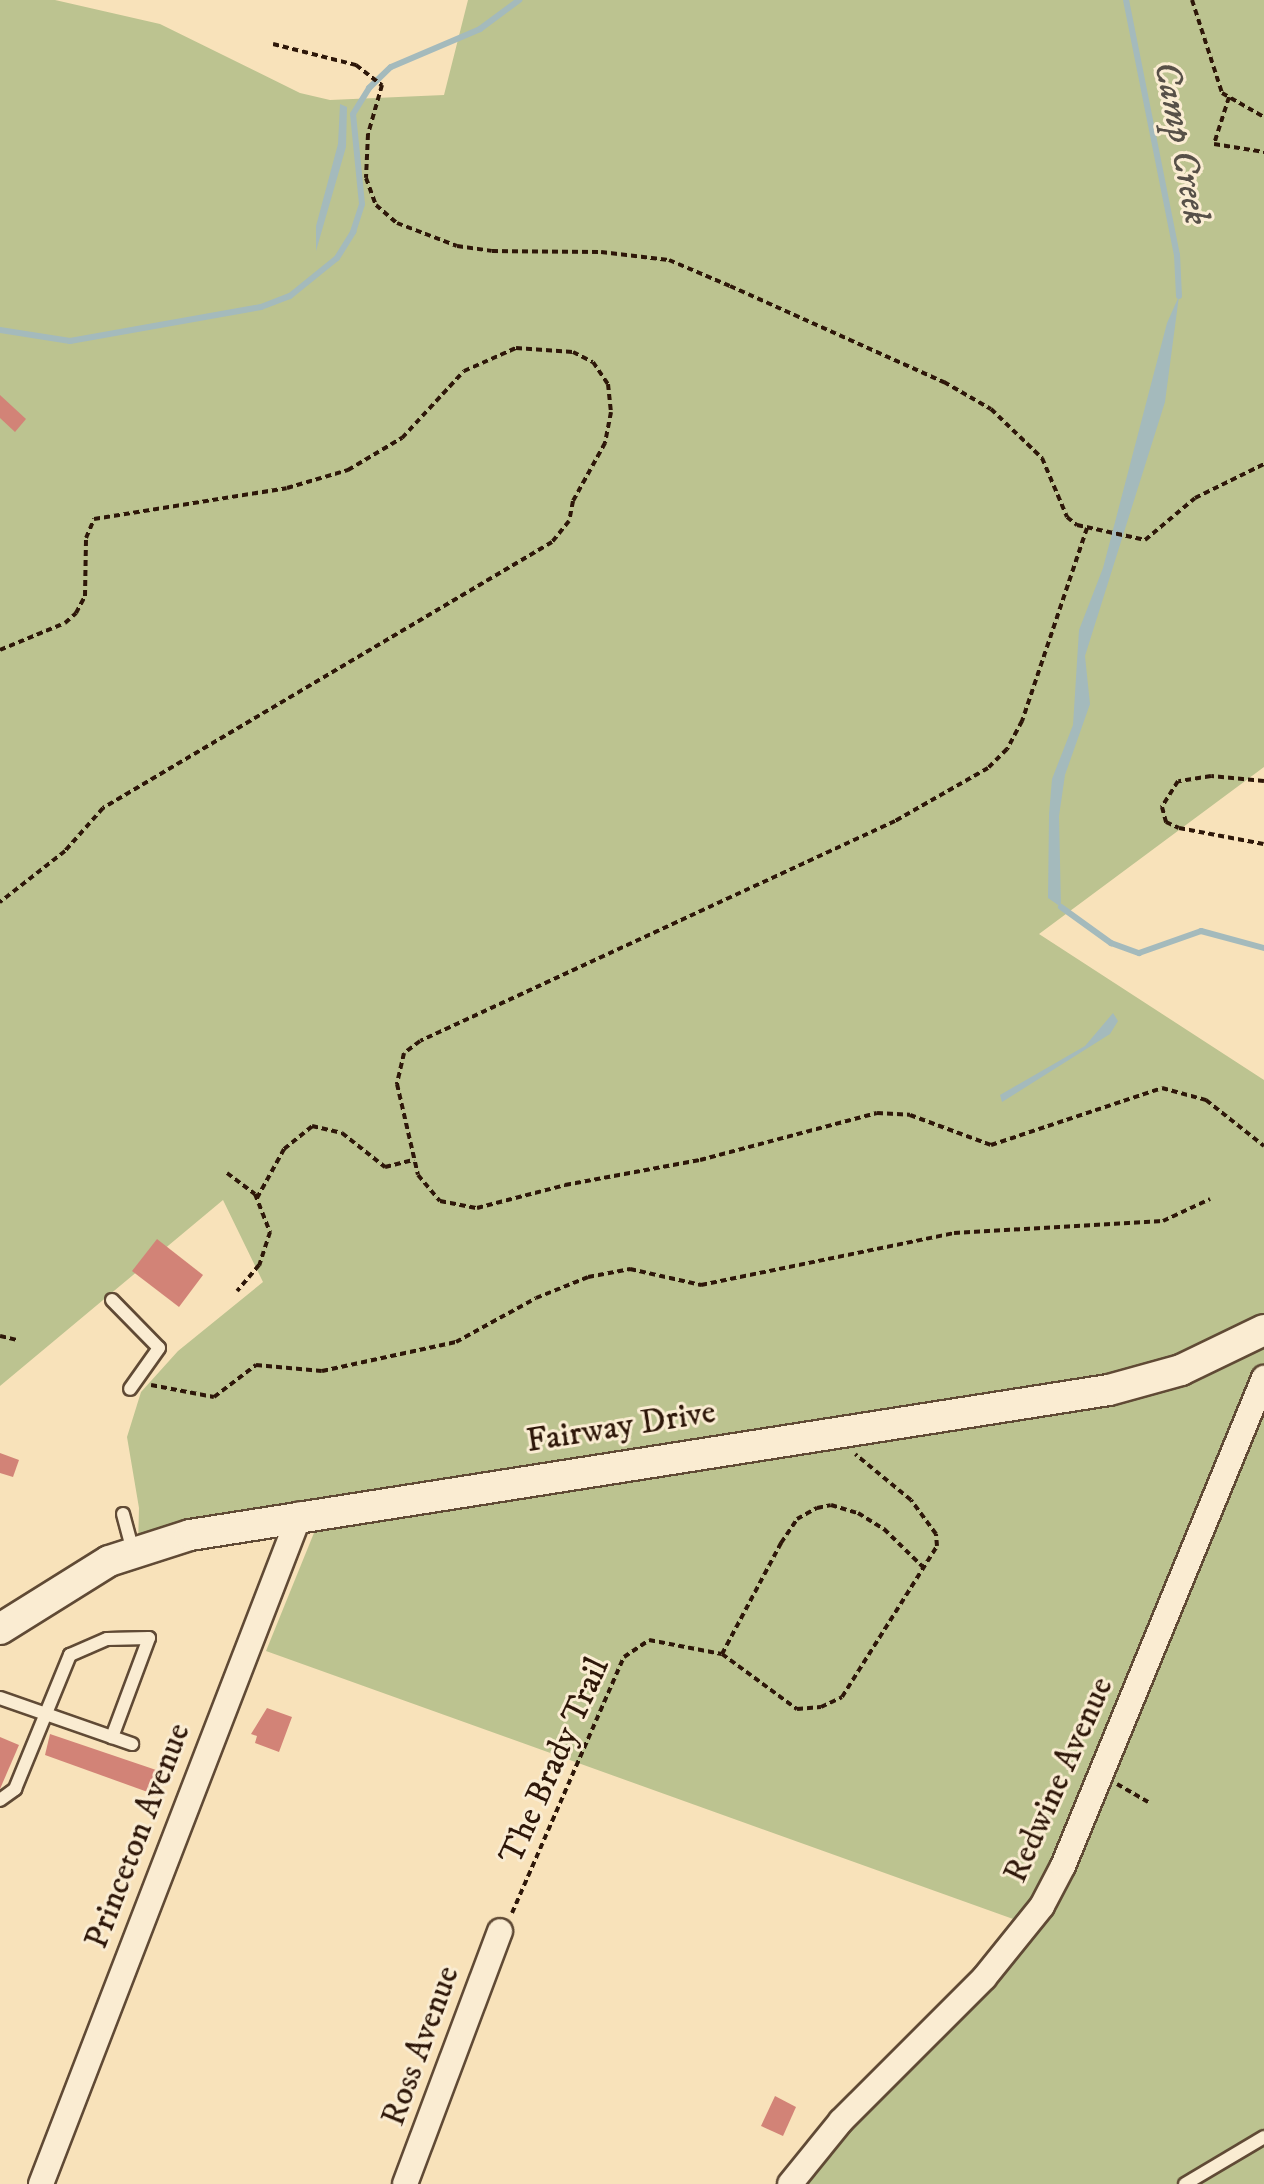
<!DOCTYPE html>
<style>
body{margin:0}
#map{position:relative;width:1264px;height:2184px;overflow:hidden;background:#f8e2ba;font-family:"IM FELL DW Pica",serif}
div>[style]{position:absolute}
.green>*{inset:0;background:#bcc390}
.water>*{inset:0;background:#a4babc}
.stream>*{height:6px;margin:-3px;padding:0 3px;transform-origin:3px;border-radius:3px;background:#a4babc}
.building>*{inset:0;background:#d28377}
.path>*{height:4px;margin-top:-2px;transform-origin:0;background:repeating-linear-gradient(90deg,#2e1709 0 6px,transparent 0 10px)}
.roads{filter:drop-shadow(2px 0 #604a35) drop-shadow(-2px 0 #604a35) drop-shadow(0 2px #604a35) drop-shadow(0 -2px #604a35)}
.service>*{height:12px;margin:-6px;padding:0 6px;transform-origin:6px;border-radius:6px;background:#faecd2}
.minor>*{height:24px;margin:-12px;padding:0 12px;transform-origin:12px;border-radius:12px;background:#faecd2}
.tertiary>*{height:30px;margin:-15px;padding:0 15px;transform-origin:15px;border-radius:15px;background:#faecd2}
span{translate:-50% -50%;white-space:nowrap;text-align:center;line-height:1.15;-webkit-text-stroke:6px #faecd2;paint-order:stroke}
.street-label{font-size:34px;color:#2e1709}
.water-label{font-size:36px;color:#575048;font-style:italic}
</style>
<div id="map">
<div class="green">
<i style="clip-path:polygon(0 0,55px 0,160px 24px,300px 93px,330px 100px,444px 95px,468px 0,1264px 0,1264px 767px,1039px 934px,1264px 1080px,1264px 2184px,801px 2184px,1024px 1923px,266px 1651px,318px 1523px,138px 1548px,139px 1508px,127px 1437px,141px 1392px,178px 1351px,263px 1282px,223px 1200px,0 1386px)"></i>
</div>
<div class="water">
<i style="clip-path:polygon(340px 104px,347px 107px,346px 147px,316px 251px,316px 226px,338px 144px)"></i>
<i style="clip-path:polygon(1179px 296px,1165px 402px,1085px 656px,1090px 704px,1065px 775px,1059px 816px,1061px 907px,1048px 898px,1049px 814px,1052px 779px,1073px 725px,1079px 630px,1103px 568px,1167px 323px)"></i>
<i style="clip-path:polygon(1113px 1013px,1118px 1021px,1110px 1034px,1002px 1102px,1000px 1095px,1085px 1046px)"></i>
</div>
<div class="stream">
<i style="left:1126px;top:0;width:260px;rotate:78.7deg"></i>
<i style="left:1177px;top:255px;width:41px;rotate:87.2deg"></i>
<i style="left:0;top:330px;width:71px;rotate:8.9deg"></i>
<i style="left:70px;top:341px;width:194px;rotate:-10.1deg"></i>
<i style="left:261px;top:307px;width:31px;rotate:-21deg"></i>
<i style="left:290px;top:296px;width:60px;rotate:-39deg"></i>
<i style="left:337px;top:258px;width:31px;rotate:-58deg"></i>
<i style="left:353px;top:232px;width:29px;rotate:-72deg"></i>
<i style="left:362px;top:204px;width:90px;rotate:-95.7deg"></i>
<i style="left:353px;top:114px;width:31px;rotate:-58deg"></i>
<i style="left:369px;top:88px;width:30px;rotate:-44deg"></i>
<i style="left:391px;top:67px;width:97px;rotate:-23.1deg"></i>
<i style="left:480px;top:29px;width:49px;rotate:-36.6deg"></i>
<i style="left:1061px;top:907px;width:62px;rotate:35.8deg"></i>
<i style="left:1111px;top:943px;width:30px;rotate:20deg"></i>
<i style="left:1139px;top:953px;width:66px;rotate:-19.5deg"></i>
<i style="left:1201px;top:931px;width:65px;rotate:15.1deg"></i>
</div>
<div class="building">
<i style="clip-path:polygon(0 395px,26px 419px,15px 432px,0 418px)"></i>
<i style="clip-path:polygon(157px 1239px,203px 1275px,179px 1307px,132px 1271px)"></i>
<i style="clip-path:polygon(0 1453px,19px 1460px,13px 1477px,0 1473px)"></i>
<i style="clip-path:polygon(267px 1708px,292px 1717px,279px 1752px,255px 1743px,257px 1736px,251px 1734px)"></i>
<i style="clip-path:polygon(50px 1734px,165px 1773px,156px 1795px,45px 1755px)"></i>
<i style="clip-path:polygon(0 1737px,19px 1745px,0 1789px)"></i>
<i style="clip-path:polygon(775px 2096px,796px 2107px,783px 2136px,761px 2126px)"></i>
</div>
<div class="path">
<i style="left:1192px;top:0;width:98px;rotate:72.1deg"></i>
<i style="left:1222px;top:93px;width:48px;rotate:29.7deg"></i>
<i style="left:273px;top:44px;width:86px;rotate:14.2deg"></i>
<i style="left:356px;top:65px;width:33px;rotate:38deg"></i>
<i style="left:382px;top:85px;width:51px;rotate:105.9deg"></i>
<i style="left:368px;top:134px;width:44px;rotate:92.6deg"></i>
<i style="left:366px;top:178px;width:29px;rotate:70deg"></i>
<i style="left:376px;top:205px;width:28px;rotate:41deg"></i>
<i style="left:397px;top:223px;width:64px;rotate:21deg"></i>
<i style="left:457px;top:246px;width:35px;rotate:8deg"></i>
<i style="left:492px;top:251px;width:109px;rotate:0.5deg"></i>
<i style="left:601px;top:252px;width:68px;rotate:6.7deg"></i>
<i style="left:669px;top:260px;width:66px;rotate:23.1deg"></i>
<i style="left:730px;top:286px;width:235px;rotate:24.2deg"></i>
<i style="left:944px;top:382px;width:54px;rotate:29.9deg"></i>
<i style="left:991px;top:409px;width:71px;rotate:43.9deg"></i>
<i style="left:1042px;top:458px;width:64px;rotate:67deg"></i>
<i style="left:1067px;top:517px;width:13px;rotate:39deg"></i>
<i style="left:1077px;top:525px;width:70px;rotate:12.4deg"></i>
<i style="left:1145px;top:540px;width:65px;rotate:-40deg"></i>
<i style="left:1195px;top:498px;width:77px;rotate:-26.2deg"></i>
<i style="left:1229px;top:97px;width:49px;rotate:107.7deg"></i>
<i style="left:1214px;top:144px;width:51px;rotate:9.1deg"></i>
<i style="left:1087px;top:528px;width:204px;rotate:108.6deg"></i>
<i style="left:1022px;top:721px;width:32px;rotate:118deg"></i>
<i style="left:1007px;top:749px;width:27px;rotate:135deg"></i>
<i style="left:988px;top:768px;width:107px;rotate:150.3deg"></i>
<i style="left:895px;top:821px;width:523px;rotate:155.15deg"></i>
<i style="left:420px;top:1041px;width:20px;rotate:143deg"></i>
<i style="left:404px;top:1053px;width:32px;rotate:103deg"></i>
<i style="left:397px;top:1084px;width:93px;rotate:77deg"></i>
<i style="left:418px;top:1175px;width:34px;rotate:50deg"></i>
<i style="left:440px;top:1201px;width:38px;rotate:11deg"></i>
<i style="left:477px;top:1208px;width:91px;rotate:-14.6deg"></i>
<i style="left:565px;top:1185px;width:137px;rotate:-10.5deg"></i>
<i style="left:700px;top:1160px;width:183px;rotate:-14.9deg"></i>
<i style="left:877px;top:1113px;width:33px;rotate:3deg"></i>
<i style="left:910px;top:1115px;width:86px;rotate:20.3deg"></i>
<i style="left:991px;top:1145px;width:180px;rotate:-18.4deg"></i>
<i style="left:1162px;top:1088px;width:46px;rotate:15.3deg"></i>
<i style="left:1206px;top:1100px;width:74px;rotate:38.4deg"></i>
<i style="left:0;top:650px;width:70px;rotate:-22.6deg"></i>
<i style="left:65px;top:623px;width:15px;rotate:-42deg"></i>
<i style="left:76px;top:613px;width:19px;rotate:-62deg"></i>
<i style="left:85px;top:596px;width:58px;rotate:-89deg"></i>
<i style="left:86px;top:538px;width:21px;rotate:-67deg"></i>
<i style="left:94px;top:519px;width:195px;rotate:-9.1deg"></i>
<i style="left:287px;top:488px;width:64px;rotate:-16.4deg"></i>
<i style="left:348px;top:470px;width:63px;rotate:-30.7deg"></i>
<i style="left:402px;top:438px;width:91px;rotate:-47.2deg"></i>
<i style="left:464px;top:371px;width:57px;rotate:-23.9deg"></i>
<i style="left:516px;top:348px;width:57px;rotate:4deg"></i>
<i style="left:573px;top:352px;width:22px;rotate:27deg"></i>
<i style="left:593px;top:362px;width:27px;rotate:56deg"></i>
<i style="left:608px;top:384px;width:28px;rotate:84deg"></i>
<i style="left:611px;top:412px;width:32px;rotate:101deg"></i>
<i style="left:605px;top:443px;width:66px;rotate:118.9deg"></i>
<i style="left:573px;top:501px;width:20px;rotate:101deg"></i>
<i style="left:569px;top:521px;width:27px;rotate:129deg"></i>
<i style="left:552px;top:542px;width:522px;rotate:149.36deg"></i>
<i style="left:103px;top:808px;width:57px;rotate:131.5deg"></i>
<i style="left:65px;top:851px;width:83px;rotate:141.9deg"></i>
<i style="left:1264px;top:781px;width:53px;rotate:-174.6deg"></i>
<i style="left:1211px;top:776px;width:33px;rotate:171deg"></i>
<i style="left:1178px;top:781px;width:31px;rotate:122deg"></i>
<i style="left:1162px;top:807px;width:16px;rotate:75deg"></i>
<i style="left:1166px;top:822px;width:14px;rotate:25deg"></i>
<i style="left:1179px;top:828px;width:86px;rotate:10.7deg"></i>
<i style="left:227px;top:1173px;width:35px;rotate:37deg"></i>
<i style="left:255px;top:1194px;width:41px;rotate:68.5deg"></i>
<i style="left:270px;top:1232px;width:35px;rotate:108deg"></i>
<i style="left:259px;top:1265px;width:34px;rotate:130deg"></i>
<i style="left:257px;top:1198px;width:56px;rotate:-61.1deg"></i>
<i style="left:284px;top:1149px;width:36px;rotate:-39deg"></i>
<i style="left:312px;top:1126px;width:31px;rotate:13deg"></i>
<i style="left:342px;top:1133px;width:55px;rotate:38.3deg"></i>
<i style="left:385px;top:1167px;width:30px;rotate:-14deg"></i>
<i style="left:0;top:1336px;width:17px;rotate:13deg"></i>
<i style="left:151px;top:1385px;width:64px;rotate:10.8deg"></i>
<i style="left:214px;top:1397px;width:53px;rotate:-37.3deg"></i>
<i style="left:256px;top:1365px;width:66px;rotate:5.2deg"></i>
<i style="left:322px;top:1371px;width:137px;rotate:-12.2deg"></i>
<i style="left:456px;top:1342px;width:91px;rotate:-28.8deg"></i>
<i style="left:536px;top:1298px;width:56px;rotate:-22deg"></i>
<i style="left:588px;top:1277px;width:43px;rotate:-10.8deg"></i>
<i style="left:630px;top:1269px;width:73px;rotate:12.7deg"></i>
<i style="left:701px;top:1285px;width:258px;rotate:-11.6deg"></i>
<i style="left:954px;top:1233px;width:209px;rotate:-3.3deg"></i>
<i style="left:1163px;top:1221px;width:52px;rotate:-25.1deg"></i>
<i style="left:722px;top:1654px;width:126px;rotate:-62deg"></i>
<i style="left:781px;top:1543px;width:29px;rotate:-56deg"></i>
<i style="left:797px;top:1519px;width:23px;rotate:-29deg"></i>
<i style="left:817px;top:1508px;width:14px;rotate:-12deg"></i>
<i style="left:831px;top:1505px;width:28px;rotate:17deg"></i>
<i style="left:858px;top:1513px;width:31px;rotate:32deg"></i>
<i style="left:884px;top:1529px;width:56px;rotate:44.3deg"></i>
<i style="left:1117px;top:1784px;width:36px;rotate:30deg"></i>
<i style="left:512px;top:1913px;width:279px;rotate:-66.4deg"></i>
<i style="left:624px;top:1657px;width:30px;rotate:-34deg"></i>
<i style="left:649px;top:1640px;width:74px;rotate:10.9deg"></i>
<i style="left:722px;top:1654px;width:93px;rotate:36.3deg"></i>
<i style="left:797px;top:1709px;width:24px;rotate:-5deg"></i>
<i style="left:821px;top:1707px;width:23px;rotate:-25deg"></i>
<i style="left:842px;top:1697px;width:178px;rotate:-57.8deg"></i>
<i style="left:937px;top:1546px;width:12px;rotate:-95deg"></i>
<i style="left:936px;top:1534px;width:42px;rotate:-126.3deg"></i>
<i style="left:911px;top:1500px;width:72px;rotate:-140.6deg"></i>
</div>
<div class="roads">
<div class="service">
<i style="left:112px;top:1300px;width:67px;rotate:45.6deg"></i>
<i style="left:159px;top:1348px;width:50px;rotate:125.3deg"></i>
<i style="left:123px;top:1514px;width:39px;rotate:75deg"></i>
<i style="left:0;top:1698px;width:140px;rotate:19.2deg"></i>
<i style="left:0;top:1800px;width:19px;rotate:-36deg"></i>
<i style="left:15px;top:1789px;width:145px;rotate:-67.7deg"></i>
<i style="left:70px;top:1655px;width:40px;rotate:-23.4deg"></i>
<i style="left:107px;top:1639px;width:42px;rotate:-1.4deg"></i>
<i style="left:149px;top:1638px;width:106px;rotate:110.5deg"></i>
<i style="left:1185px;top:2184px;width:92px;rotate:-30.7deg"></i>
</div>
<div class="minor">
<i style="left:41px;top:2184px;width:718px;rotate:-68.87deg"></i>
<i style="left:405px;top:2184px;width:270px;rotate:-69.4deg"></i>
<i style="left:790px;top:2184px;width:81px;rotate:-51deg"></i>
<i style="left:841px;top:2121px;width:202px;rotate:-45deg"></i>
<i style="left:984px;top:1978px;width:92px;rotate:-51.1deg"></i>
<i style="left:1042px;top:1906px;width:45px;rotate:-62.3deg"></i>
<i style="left:1063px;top:1866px;width:528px;rotate:-67.61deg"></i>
</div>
<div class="tertiary">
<i style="left:0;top:1629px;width:128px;rotate:-32deg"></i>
<i style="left:109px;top:1561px;width:85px;rotate:-17.8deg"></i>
<i style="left:190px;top:1535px;width:930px;rotate:-8.97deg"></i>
<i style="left:1109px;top:1390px;width:75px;rotate:-15.5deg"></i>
<i style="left:1181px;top:1370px;width:92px;rotate:-25.7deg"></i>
</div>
</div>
<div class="street-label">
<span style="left:621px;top:1427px;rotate:-9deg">Fairway Drive</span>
<span style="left:555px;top:1761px;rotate:-66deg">The Brady Trail</span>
<span style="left:1059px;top:1780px;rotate:-66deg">Redwine Avenue</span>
<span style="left:138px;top:1836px;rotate:-69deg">Princeton Avenue</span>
<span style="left:421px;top:2046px;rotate:-70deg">Ross Avenue</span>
</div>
<div class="water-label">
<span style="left:1181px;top:143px;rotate:79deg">Camp Creek</span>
</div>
</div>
